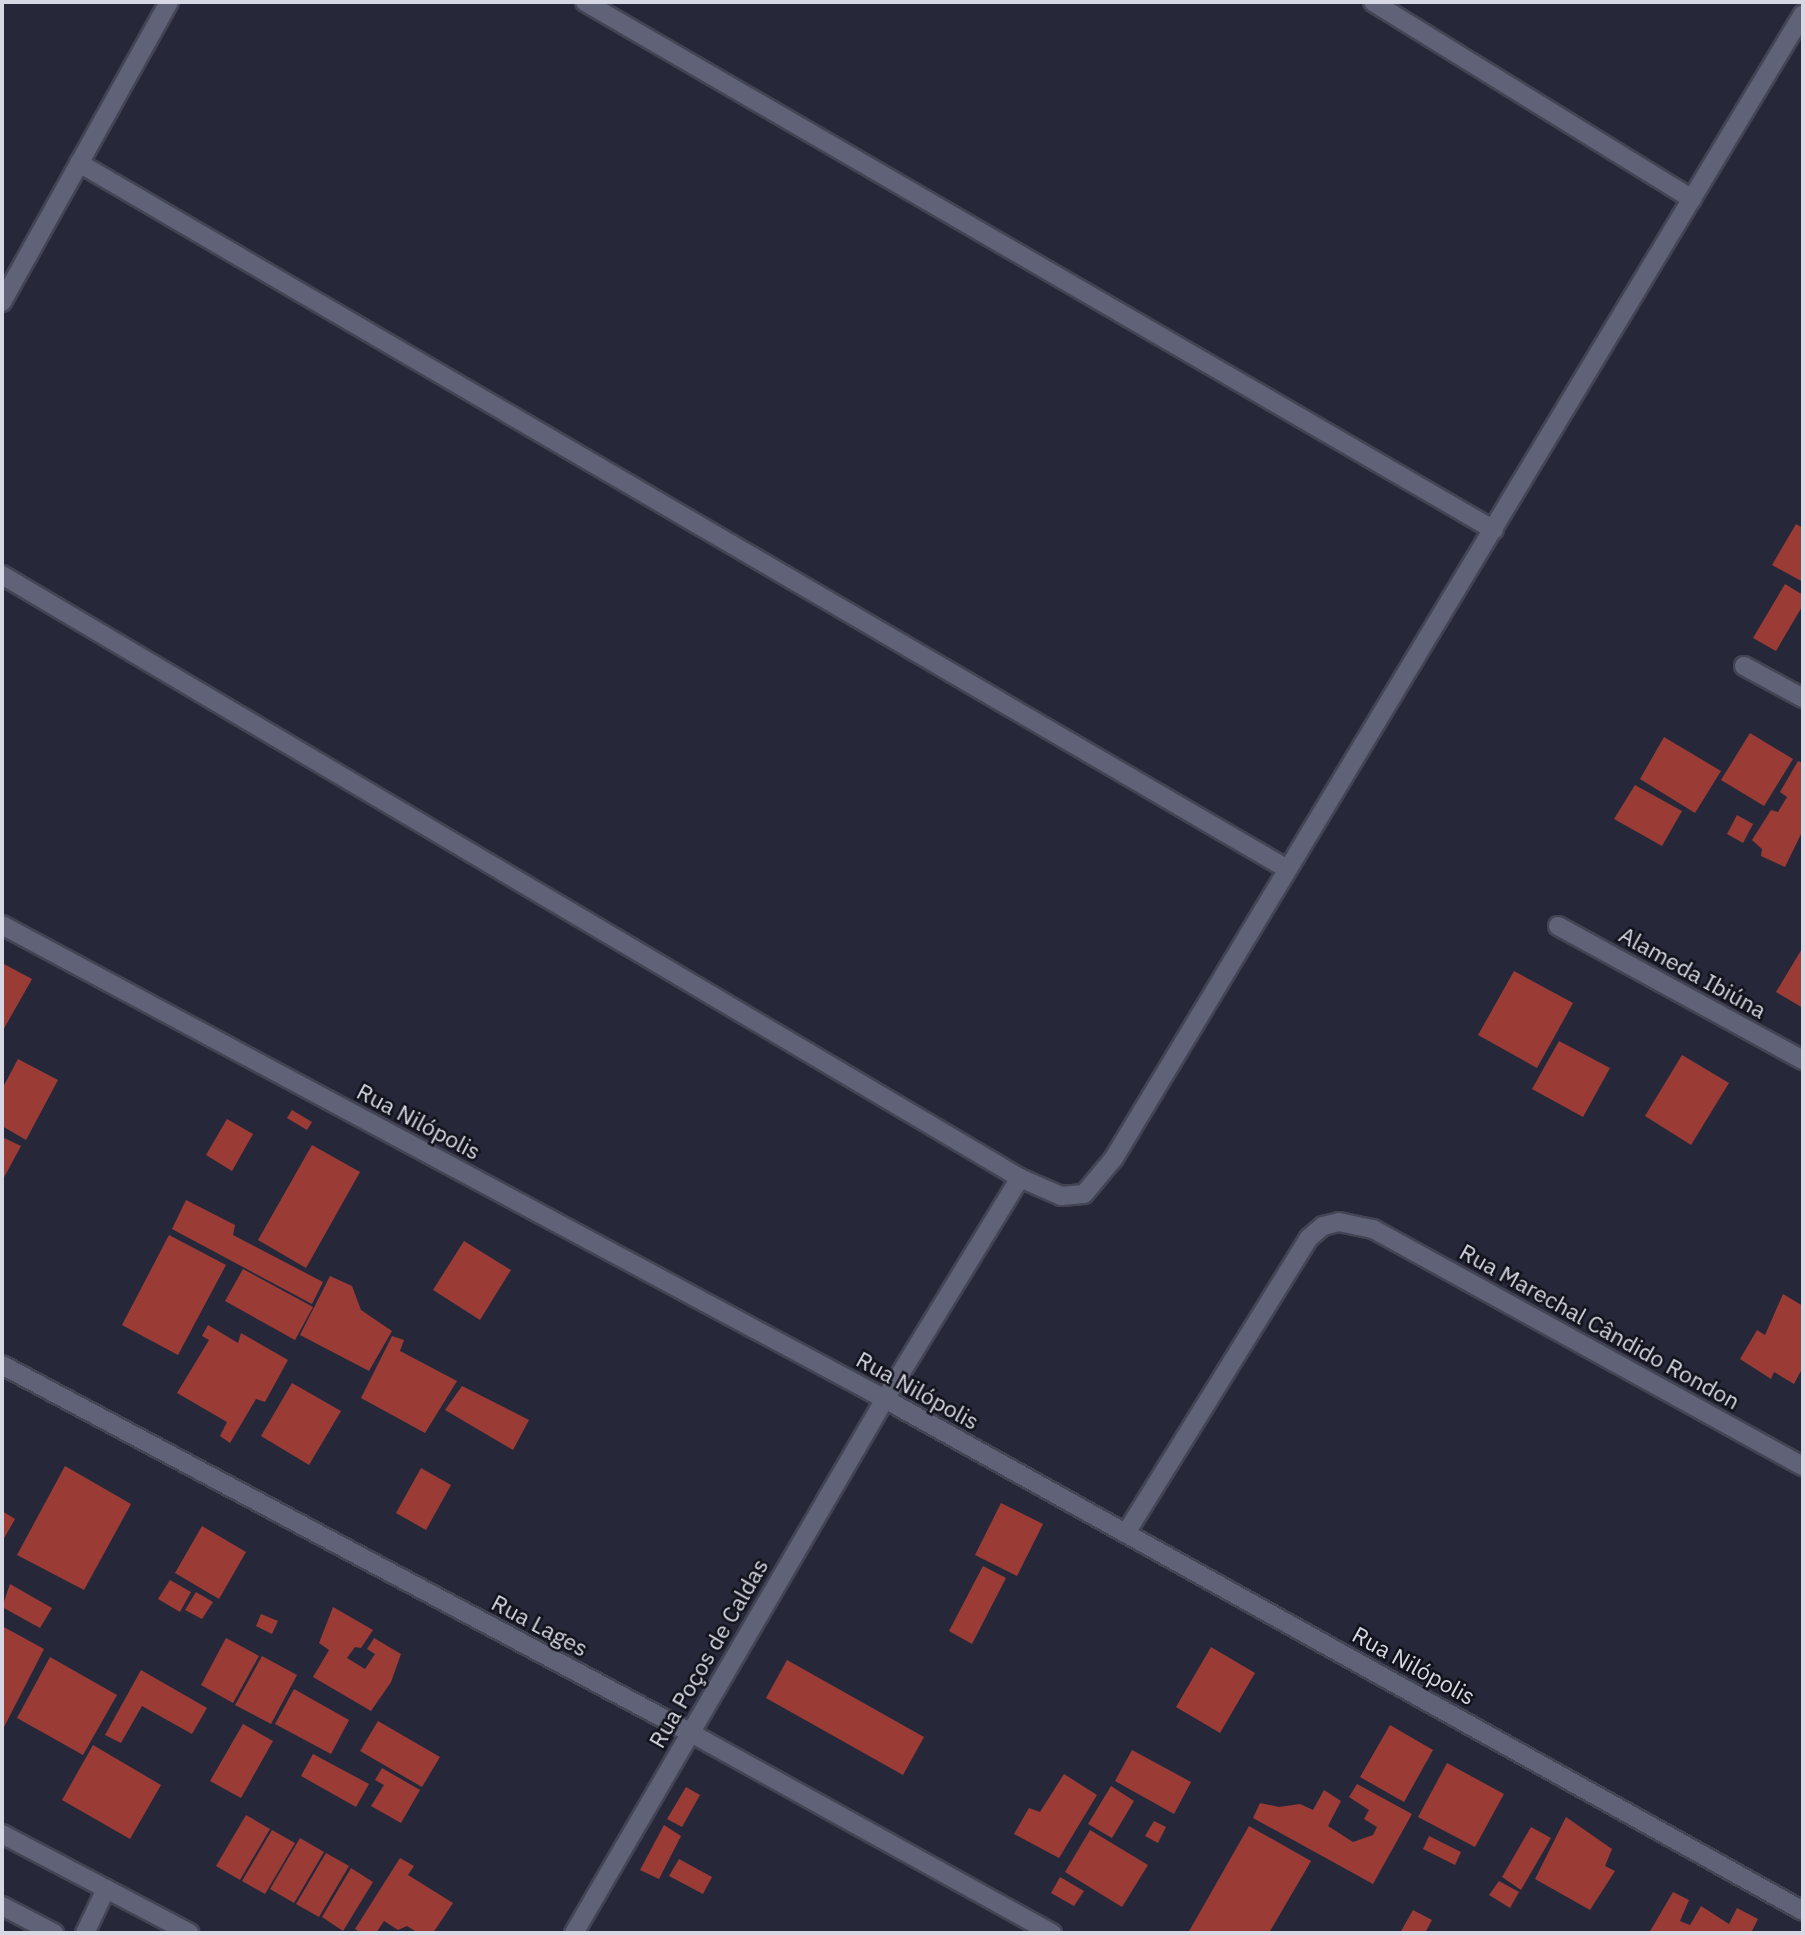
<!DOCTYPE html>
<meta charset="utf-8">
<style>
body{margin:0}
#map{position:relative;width:1805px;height:1935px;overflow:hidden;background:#26283a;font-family:"IBM Plex Sans",sans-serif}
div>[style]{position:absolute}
.building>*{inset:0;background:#9a3b36}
.roads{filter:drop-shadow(2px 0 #434454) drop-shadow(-2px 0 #434454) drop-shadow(0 2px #434454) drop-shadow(0 -2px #434454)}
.minor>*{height:18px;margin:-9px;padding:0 9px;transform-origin:9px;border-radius:9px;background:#606277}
.secondary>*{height:18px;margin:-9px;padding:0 9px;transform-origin:9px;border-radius:9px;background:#606277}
span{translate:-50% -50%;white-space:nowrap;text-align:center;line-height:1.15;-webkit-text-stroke:5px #11121a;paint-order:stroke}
.street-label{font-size:23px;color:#d6d8e4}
.frame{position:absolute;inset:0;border:4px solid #d6d8e4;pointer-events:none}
</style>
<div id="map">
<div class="building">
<i style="clip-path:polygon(1796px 524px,1803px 528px,1803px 582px,1772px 565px)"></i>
<i style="clip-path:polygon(1785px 584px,1803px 595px,1803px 605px,1776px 651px,1753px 638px)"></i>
<i style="clip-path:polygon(1750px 733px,1793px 759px,1764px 806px,1721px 780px)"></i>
<i style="clip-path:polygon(1664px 737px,1721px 771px,1695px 813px,1640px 779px)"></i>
<i style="clip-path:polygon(1798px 761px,1803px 763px,1803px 830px,1785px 867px,1761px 856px,1762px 849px,1752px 840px,1771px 810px,1778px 812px,1787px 797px,1780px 792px)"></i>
<i style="clip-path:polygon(1635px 785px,1682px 811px,1662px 846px,1614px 819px)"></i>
<i style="clip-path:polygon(1737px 815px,1753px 824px,1743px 843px,1727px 834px)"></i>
<i style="clip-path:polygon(1803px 947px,1803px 1008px,1776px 992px)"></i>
<i style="clip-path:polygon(2px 963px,32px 979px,2px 1032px)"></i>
<i style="clip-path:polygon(1514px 971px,1573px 1003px,1537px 1068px,1478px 1035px)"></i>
<i style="clip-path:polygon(1559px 1041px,1610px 1068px,1583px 1117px,1532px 1089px)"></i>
<i style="clip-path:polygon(1682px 1055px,1729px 1083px,1691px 1145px,1645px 1116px)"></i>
<i style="clip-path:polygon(18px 1059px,58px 1080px,26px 1140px,2px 1126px,2px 1089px)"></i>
<i style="clip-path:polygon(292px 1110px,312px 1122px,307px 1130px,287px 1118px)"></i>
<i style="clip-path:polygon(227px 1119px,253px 1134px,232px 1171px,206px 1155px)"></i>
<i style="clip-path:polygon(2px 1137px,21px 1146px,2px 1181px)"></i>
<i style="clip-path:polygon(312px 1145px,360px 1172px,306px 1268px,258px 1240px)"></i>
<i style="clip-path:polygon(186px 1200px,235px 1225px,233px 1235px,323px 1282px,312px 1304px,172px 1229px)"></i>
<i style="clip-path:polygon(169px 1235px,226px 1265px,178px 1355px,122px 1325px)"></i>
<i style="clip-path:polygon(464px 1241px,511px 1270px,480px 1320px,433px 1290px)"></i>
<i style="clip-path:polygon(243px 1269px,313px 1307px,295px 1340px,225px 1301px)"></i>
<i style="clip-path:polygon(330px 1276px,352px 1286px,361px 1310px,392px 1331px,369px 1371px,300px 1335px)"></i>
<i style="clip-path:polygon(1783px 1294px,1803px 1306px,1803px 1367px,1794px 1384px,1774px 1372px,1771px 1379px,1740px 1359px,1757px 1330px,1765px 1335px)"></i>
<i style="clip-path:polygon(208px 1325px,238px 1343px,241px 1333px,288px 1360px,265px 1402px,256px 1399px,230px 1443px,220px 1436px,227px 1422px,177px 1393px,209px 1340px,202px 1336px)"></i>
<i style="clip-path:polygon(392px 1336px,404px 1340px,400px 1351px,457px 1381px,425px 1433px,361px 1398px)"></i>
<i style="clip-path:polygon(292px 1383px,341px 1411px,309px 1465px,261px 1436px)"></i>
<i style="clip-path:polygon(462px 1386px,529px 1420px,513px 1450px,445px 1410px)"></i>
<i style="clip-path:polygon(65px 1466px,131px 1504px,84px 1590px,17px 1555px)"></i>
<i style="clip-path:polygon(421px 1468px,451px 1485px,426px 1530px,396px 1513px)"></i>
<i style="clip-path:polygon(1001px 1503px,1043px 1524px,1017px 1576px,975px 1555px)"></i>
<i style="clip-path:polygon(2px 1511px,15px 1519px,2px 1542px)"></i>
<i style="clip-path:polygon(202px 1526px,246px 1552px,219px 1599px,175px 1573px)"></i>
<i style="clip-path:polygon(983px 1566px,1006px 1578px,972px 1644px,949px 1631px)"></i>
<i style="clip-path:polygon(170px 1580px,191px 1592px,180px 1612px,158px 1599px)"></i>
<i style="clip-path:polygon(10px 1584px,52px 1608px,40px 1628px,2px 1607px)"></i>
<i style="clip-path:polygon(196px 1592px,213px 1602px,202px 1619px,185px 1610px)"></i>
<i style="clip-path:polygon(333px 1607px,373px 1630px,361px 1648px,355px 1647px,347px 1658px,365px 1669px,375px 1654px,367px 1649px,374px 1638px,401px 1654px,391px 1682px,371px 1711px,313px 1677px,329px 1650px,319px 1643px)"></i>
<i style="clip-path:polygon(261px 1614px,278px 1621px,272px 1634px,256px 1626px)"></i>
<i style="clip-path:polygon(2px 1626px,44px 1649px,2px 1731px)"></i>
<i style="clip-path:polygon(226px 1638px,259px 1656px,233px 1703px,201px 1685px)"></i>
<i style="clip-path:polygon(1211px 1647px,1255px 1673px,1220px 1733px,1176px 1707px)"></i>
<i style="clip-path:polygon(262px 1656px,297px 1675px,271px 1724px,235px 1705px)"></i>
<i style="clip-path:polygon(50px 1657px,117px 1695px,83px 1755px,17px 1718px)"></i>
<i style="clip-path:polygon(787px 1660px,924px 1737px,903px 1775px,766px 1698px)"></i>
<i style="clip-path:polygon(141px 1670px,207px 1708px,192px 1734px,142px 1706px,121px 1743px,105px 1735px)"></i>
<i style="clip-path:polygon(294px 1689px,349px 1720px,331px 1754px,275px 1724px)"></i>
<i style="clip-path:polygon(378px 1721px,440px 1757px,422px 1787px,360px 1751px)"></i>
<i style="clip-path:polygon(243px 1724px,273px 1741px,241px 1798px,210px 1781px)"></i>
<i style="clip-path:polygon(1390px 1725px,1433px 1750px,1404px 1802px,1360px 1777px)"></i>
<i style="clip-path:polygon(93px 1745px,161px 1785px,130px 1839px,62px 1800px)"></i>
<i style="clip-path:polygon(1132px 1750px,1191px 1782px,1174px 1814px,1115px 1781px)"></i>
<i style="clip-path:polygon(313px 1754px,369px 1784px,356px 1807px,301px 1776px)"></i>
<i style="clip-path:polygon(1447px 1763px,1504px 1794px,1475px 1847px,1418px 1817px)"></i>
<i style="clip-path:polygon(382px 1768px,420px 1790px,401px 1823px,371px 1806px,384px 1785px,375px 1780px)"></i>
<i style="clip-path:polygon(1064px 1774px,1097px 1795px,1059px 1858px,1014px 1834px,1029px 1808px,1040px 1812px)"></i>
<i style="clip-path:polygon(1357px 1784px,1412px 1814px,1373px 1884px,1253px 1818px,1260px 1803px,1279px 1807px,1300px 1804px,1313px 1810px,1324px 1790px,1341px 1801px,1328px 1826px,1353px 1842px,1373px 1835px,1377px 1827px,1364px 1819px,1369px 1810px,1349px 1797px)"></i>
<i style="clip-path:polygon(1111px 1786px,1134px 1801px,1112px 1838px,1088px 1824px)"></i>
<i style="clip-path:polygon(686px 1787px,700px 1795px,682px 1827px,667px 1819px)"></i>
<i style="clip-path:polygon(246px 1815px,270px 1829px,240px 1880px,216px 1866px)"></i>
<i style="clip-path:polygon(1566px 1817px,1612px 1849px,1605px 1866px,1615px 1871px,1590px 1910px,1535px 1879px)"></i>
<i style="clip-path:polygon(1154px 1821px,1166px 1827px,1158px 1843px,1145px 1836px)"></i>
<i style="clip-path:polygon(664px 1825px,681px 1836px,659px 1879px,640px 1870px)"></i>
<i style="clip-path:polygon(1249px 1826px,1311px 1861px,1269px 1933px,1188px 1933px)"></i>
<i style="clip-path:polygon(1531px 1827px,1551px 1838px,1521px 1890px,1502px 1877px)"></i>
<i style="clip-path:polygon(272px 1830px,295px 1843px,265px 1894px,242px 1881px)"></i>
<i style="clip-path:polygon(1090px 1830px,1148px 1865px,1122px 1907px,1065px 1872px)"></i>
<i style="clip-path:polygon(1429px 1836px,1461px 1852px,1455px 1865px,1423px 1849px)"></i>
<i style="clip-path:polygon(300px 1838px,324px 1852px,294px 1903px,270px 1889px)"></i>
<i style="clip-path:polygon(326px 1853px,349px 1866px,319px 1917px,296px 1904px)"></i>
<i style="clip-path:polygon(400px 1858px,414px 1866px,408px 1875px,453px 1903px,433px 1933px,418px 1933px,407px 1926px,398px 1930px,384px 1921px,376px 1933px,361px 1933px,355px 1929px)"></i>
<i style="clip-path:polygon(679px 1859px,712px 1877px,703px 1894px,669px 1876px)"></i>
<i style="clip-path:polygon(351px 1868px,373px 1882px,343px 1931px,322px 1917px)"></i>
<i style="clip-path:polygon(1060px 1877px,1084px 1891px,1074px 1906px,1051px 1893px)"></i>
<i style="clip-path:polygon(1499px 1881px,1519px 1892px,1510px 1908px,1489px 1895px)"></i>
<i style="clip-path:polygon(1673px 1892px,1689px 1900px,1680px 1921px,1690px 1925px,1701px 1906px,1729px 1924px,1737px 1908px,1758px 1919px,1751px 1933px,1649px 1933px)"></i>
<i style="clip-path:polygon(1413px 1910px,1432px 1920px,1425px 1933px,1400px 1933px)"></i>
</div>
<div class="roads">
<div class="minor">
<i style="left:585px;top:2px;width:1051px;rotate:30.15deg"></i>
<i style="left:1373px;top:2px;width:375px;rotate:31.7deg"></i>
<i style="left:79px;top:163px;width:1399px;rotate:30.3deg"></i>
<i style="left:2px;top:302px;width:343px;rotate:-60.9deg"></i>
<i style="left:2px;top:575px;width:1183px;rotate:30.64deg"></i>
<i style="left:1020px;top:1178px;width:45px;rotate:23.7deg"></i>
<i style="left:1061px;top:1196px;width:23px;rotate:-5deg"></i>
<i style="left:1084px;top:1194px;width:47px;rotate:-50.2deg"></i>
<i style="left:1114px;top:1158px;width:1335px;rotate:-58.94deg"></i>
<i style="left:1744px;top:666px;width:67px;rotate:28.5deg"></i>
<i style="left:2px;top:925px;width:1002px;rotate:28.23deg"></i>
<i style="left:885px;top:1399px;width:1051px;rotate:29.15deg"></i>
<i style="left:1558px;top:926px;width:279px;rotate:28.7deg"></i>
<i style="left:2px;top:1365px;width:779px;rotate:28.11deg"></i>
<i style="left:689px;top:1732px;width:415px;rotate:29deg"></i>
<i style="left:1126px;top:1533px;width:347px;rotate:-58.2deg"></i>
<i style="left:1309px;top:1238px;width:18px;rotate:-41deg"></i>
<i style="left:1323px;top:1226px;width:16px;rotate:-14deg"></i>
<i style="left:1339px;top:1222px;width:35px;rotate:12deg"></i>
<i style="left:1373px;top:1229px;width:491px;rotate:28.9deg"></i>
<i style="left:574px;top:1933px;width:618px;rotate:-59.78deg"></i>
<i style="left:885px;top:1399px;width:259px;rotate:-58.6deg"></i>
</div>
<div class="secondary">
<i style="left:2px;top:1834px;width:212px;rotate:27.8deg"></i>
<i style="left:2px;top:1906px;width:59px;rotate:27.4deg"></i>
<i style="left:85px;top:1933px;width:49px;rotate:-64.5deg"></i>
</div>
</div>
<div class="street-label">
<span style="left:1693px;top:972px;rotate:29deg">Alameda Ibiúna</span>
<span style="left:419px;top:1121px;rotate:28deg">Rua Nilópolis</span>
<span style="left:1600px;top:1326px;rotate:29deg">Rua Marechal Cândido Rondon</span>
<span style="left:918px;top:1390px;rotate:29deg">Rua Nilópolis</span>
<span style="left:540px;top:1625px;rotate:28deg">Rua Lages</span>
<span style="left:708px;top:1653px;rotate:-60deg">Rua Poços de Caldas</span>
<span style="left:1414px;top:1665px;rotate:29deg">Rua Nilópolis</span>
</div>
<div class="frame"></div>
</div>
